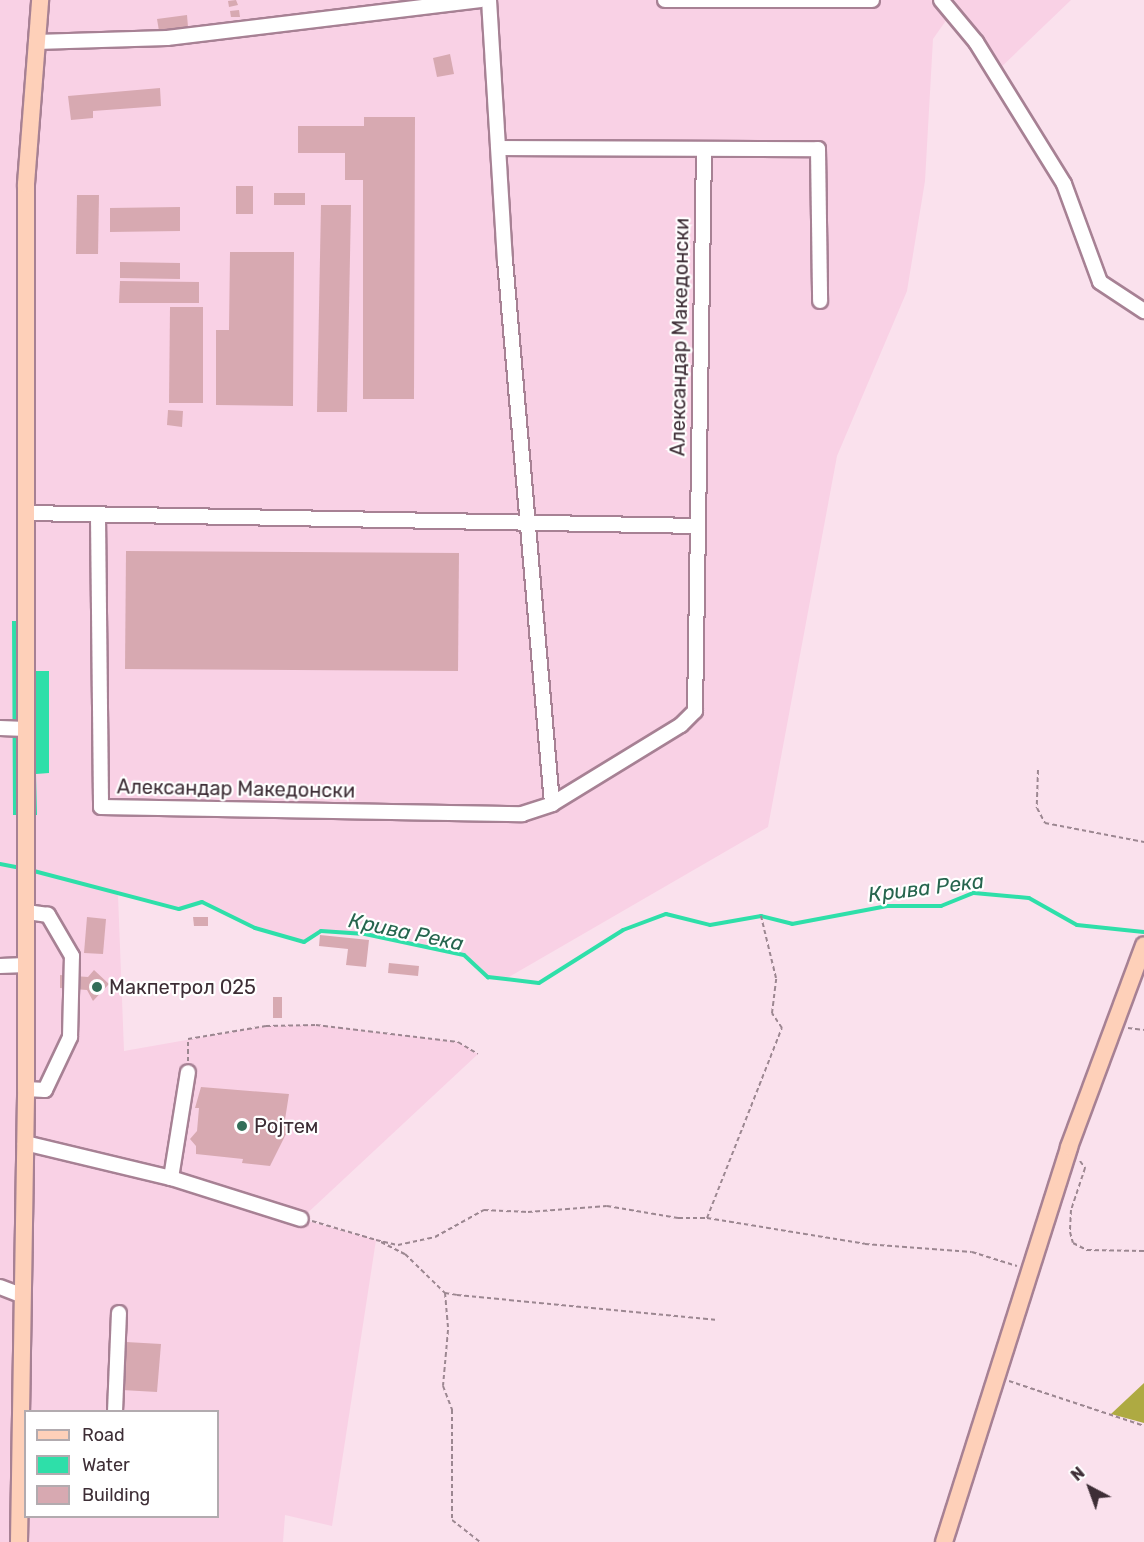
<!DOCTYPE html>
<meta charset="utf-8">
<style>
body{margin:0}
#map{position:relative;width:1144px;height:1542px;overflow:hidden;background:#fae1ed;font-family:Rubik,sans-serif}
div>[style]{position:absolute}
.built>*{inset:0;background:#f9d1e5}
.forest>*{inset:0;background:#aeaa42}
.water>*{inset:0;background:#2edfa9}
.stream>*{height:4px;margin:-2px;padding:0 2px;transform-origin:2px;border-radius:2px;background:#2edfa9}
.building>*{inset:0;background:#d7a9b1}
.path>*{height:2px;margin-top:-1px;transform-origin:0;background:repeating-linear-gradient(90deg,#9c8791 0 4.5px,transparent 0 7.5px)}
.roads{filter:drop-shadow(2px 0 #a78194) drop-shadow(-2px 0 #a78194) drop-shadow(0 2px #a78194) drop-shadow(0 -2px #a78194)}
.minor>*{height:14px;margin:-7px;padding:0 7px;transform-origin:7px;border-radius:7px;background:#fff}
.major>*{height:16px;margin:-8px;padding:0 8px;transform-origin:8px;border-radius:8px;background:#fed0b9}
.dots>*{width:16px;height:16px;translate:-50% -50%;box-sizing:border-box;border:3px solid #fff;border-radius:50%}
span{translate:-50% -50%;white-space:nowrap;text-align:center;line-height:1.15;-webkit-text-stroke:4.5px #fff;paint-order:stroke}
.street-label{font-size:20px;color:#3e2e36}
.poi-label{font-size:20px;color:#3e2e36}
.left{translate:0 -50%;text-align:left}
.water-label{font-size:21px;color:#26654e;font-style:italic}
.legend{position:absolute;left:24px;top:1410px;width:195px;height:108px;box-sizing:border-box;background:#fff;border:2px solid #b2abaf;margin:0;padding:8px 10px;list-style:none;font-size:18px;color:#3e2e36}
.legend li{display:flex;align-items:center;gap:12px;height:30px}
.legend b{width:30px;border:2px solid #b2abaf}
.north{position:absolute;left:1060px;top:1458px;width:60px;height:60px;-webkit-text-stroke:4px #fff;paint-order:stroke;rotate:319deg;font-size:16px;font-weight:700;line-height:24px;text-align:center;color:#3e2e36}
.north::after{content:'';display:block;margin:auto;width:21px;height:27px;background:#3e2e36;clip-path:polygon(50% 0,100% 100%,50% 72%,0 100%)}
</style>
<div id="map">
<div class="built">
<i style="clip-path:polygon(evenodd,0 0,1071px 0,996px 72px,952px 12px,933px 39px,925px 181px,907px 291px,837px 456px,768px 827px,507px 978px,488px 977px,464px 955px,365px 934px,321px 931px,304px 942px,255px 928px,202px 902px,179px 909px,118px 895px,124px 1051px,266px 1026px,316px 1025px,458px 1042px,478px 1054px,301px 1219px,376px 1240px,332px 1526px,285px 1515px,283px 1542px,0 1542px,0 0,26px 1412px,218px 1412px,218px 1516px,26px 1516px,26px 1412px)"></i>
</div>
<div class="forest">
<i style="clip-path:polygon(1144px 1383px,1144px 1423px,1111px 1414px)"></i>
</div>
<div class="water">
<i style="clip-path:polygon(12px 621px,36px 621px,36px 671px,49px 671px,49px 773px,36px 774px,37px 815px,13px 815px)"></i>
</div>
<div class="stream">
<i style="left:0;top:864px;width:20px;rotate:11deg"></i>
<i style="left:30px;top:870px;width:154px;rotate:14.7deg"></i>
<i style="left:179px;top:909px;width:24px;rotate:-17deg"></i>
<i style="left:202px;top:902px;width:59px;rotate:26.1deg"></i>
<i style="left:255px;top:928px;width:51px;rotate:15.9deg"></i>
<i style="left:304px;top:942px;width:20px;rotate:-33deg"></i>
<i style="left:321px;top:931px;width:44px;rotate:3.9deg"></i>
<i style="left:365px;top:934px;width:101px;rotate:12deg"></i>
<i style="left:464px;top:955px;width:33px;rotate:43deg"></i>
<i style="left:488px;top:977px;width:51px;rotate:6.7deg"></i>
<i style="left:539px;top:983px;width:99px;rotate:-32.2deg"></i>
<i style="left:623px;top:930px;width:46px;rotate:-20.4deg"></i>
<i style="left:666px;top:914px;width:45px;rotate:14deg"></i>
<i style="left:710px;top:925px;width:52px;rotate:-10deg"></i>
<i style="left:761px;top:916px;width:32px;rotate:14deg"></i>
<i style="left:792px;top:924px;width:97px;rotate:-10.7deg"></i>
<i style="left:887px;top:906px;width:54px"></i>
<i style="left:941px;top:906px;width:35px;rotate:-22deg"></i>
<i style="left:974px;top:893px;width:55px;rotate:5.2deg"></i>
<i style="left:1029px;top:898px;width:55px;rotate:29.4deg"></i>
<i style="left:1077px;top:925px;width:67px;rotate:6deg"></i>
</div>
<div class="building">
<i style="clip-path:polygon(236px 0,238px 5px,229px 7px,228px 1px)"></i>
<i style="clip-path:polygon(239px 10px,240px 17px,231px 17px,230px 11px)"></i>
<i style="clip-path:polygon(187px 15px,188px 27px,159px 31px,157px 19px)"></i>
<i style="clip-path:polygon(450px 54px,454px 74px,437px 77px,433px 58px)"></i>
<i style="clip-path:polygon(160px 88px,161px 106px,93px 111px,93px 118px,71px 120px,68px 96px)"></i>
<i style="clip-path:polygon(364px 117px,415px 117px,414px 399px,363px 399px,363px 180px,345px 180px,345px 153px,298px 153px,298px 126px,364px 126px)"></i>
<i style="clip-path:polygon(236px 186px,253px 186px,253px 214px,236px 214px)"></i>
<i style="clip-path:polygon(274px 193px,305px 193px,305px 205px,274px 205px)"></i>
<i style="clip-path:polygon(77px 195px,99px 195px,98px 254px,76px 254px)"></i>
<i style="clip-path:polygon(321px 205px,351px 205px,347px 412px,317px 412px)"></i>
<i style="clip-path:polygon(180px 207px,180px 231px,110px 232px,110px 208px)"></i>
<i style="clip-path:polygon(230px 252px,294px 252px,293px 406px,216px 405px,216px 330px,229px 330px)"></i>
<i style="clip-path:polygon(120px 262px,180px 263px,180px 279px,120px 278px)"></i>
<i style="clip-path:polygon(120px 281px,199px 282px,199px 303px,119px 303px)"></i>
<i style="clip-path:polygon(170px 307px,203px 307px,203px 403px,169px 403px)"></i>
<i style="clip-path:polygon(168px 410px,183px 411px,182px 427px,167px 425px)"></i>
<i style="clip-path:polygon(126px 551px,459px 553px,458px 671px,125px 669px)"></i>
<i style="clip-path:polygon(87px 917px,106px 919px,103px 954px,84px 953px)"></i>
<i style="clip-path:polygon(193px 917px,208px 917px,208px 926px,194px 926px)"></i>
<i style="clip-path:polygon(320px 935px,369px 940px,366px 967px,346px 965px,348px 949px,319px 946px)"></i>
<i style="clip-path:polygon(389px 963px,419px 966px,418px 976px,388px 973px)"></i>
<i style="clip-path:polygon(94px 970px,109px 984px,93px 1001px,87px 990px,60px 988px,60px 975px,88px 977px)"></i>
<i style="clip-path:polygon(273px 997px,282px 997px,282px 1018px,273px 1018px)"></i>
<i style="clip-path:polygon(201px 1087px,289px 1094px,284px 1126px,290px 1126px,270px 1166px,242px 1163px,243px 1159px,196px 1154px,196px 1146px,190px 1139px,197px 1131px,199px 1108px,195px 1108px)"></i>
<i style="clip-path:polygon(126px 1342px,161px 1344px,157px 1392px,122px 1390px)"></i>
</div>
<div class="path">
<i style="left:1038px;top:770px;width:38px;rotate:92deg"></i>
<i style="left:1037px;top:808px;width:17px;rotate:62deg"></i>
<i style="left:1045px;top:823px;width:101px;rotate:10.9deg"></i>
<i style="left:1128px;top:1028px;width:16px;rotate:7deg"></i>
<i style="left:188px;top:1061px;width:22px;rotate:-90deg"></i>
<i style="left:188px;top:1039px;width:79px;rotate:-9.5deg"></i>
<i style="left:266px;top:1026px;width:50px;rotate:-1.1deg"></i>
<i style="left:316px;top:1025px;width:143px;rotate:6.8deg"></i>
<i style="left:458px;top:1042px;width:23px;rotate:31deg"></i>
<i style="left:1080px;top:1161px;width:9px;rotate:54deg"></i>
<i style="left:1085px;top:1168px;width:44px;rotate:108.4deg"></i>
<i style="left:1071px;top:1210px;width:22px;rotate:93deg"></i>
<i style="left:1070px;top:1232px;width:11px;rotate:75deg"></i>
<i style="left:1073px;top:1243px;width:16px;rotate:27deg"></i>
<i style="left:1087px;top:1250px;width:57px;rotate:1deg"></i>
<i style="left:707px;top:1218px;width:160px;rotate:9.3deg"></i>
<i style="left:865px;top:1244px;width:107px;rotate:4.3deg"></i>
<i style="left:972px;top:1252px;width:47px;rotate:17.3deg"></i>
<i style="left:312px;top:1221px;width:67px;rotate:16.5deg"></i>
<i style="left:376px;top:1240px;width:23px;rotate:13deg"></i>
<i style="left:398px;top:1245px;width:38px;rotate:-12deg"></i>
<i style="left:435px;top:1237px;width:56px;rotate:-28.9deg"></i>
<i style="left:484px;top:1210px;width:44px;rotate:2.6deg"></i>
<i style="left:528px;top:1212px;width:79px;rotate:-4.3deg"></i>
<i style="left:607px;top:1206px;width:72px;rotate:9.6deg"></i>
<i style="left:678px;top:1218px;width:29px"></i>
<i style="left:707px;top:1218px;width:204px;rotate:-68.5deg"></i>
<i style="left:782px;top:1028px;width:18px;rotate:-124deg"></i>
<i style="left:772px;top:1013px;width:35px;rotate:-83deg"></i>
<i style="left:776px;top:978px;width:64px;rotate:-103.6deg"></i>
<i style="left:381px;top:1242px;width:27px;rotate:27deg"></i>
<i style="left:405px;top:1254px;width:56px;rotate:44.3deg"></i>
<i style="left:445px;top:1293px;width:12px;rotate:9deg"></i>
<i style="left:457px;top:1295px;width:262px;rotate:5.5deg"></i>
<i style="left:445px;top:1293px;width:37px;rotate:85deg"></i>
<i style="left:448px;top:1330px;width:56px;rotate:95.1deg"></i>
<i style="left:443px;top:1386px;width:25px;rotate:69deg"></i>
<i style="left:452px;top:1409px;width:111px;rotate:90deg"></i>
<i style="left:452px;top:1520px;width:36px;rotate:38deg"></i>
<i style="left:1009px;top:1381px;width:142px;rotate:18.4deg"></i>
</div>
<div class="roads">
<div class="minor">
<i style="left:489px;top:0;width:260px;rotate:86.5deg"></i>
<i style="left:505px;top:260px;width:546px;rotate:85.06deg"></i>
<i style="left:665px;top:0;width:207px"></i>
<i style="left:941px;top:0;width:55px;rotate:50.2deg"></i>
<i style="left:976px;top:42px;width:167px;rotate:58.2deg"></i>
<i style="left:1064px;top:184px;width:104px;rotate:69.8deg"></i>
<i style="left:1100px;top:282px;width:53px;rotate:33.4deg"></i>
<i style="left:36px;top:42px;width:131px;rotate:-1.7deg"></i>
<i style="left:167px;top:38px;width:316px;rotate:-6.9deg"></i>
<i style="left:500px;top:148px;width:318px;rotate:0.2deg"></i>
<i style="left:818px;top:149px;width:152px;rotate:89.2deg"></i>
<i style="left:27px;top:513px;width:671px;rotate:1.11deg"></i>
<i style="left:98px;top:516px;width:291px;rotate:89.4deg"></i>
<i style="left:101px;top:807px;width:421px;rotate:1deg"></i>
<i style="left:522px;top:814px;width:32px;rotate:-18deg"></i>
<i style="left:552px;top:804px;width:151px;rotate:-31.5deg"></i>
<i style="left:681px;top:725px;width:20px;rotate:-45deg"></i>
<i style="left:695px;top:711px;width:562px;rotate:-89.08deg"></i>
<i style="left:0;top:728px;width:26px;rotate:2deg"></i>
<i style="left:0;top:966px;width:26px;rotate:-2deg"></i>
<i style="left:26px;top:1089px;width:19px;rotate:3deg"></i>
<i style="left:45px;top:1090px;width:59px;rotate:-64.7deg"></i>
<i style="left:70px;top:1037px;width:81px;rotate:-88.6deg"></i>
<i style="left:72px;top:956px;width:48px;rotate:-120.3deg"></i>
<i style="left:48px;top:915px;width:22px;rotate:-172deg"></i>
<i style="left:25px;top:1143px;width:150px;rotate:13.5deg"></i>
<i style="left:171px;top:1178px;width:136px;rotate:17.5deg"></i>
<i style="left:171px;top:1178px;width:107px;rotate:-80.9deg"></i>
<i style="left:0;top:1287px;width:22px;rotate:21deg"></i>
<i style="left:115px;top:1412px;width:99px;rotate:-87.7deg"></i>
</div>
<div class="major">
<i style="left:19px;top:1542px;width:453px;rotate:-89.1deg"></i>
<i style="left:26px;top:1089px;width:905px;rotate:-90deg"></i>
<i style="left:26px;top:184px;width:185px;rotate:-85.6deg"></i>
<i style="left:944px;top:1542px;width:414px;rotate:-72.4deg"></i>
<i style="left:1069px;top:1147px;width:215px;rotate:-69.6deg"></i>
</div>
</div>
<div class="dots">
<i style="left:97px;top:987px;background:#336e58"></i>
<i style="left:242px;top:1126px;background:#336e58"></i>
</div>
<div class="street-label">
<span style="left:680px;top:337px;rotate:-89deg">Александар Македонски</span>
<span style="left:236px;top:789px;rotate:1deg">Александар Македонски</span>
</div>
<div class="poi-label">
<span class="left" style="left:109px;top:987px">Макпетрол 025</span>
<span class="left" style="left:254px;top:1126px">Ројтем</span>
</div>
<div class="water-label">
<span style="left:926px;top:888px;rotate:-7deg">Крива Река</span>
<span style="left:406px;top:932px;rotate:12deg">Крива Река</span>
</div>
<ul class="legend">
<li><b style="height:8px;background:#fed0b9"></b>Road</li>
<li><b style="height:16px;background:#2edfa9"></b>Water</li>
<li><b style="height:16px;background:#d7a9b1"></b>Building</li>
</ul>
<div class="north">N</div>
</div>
